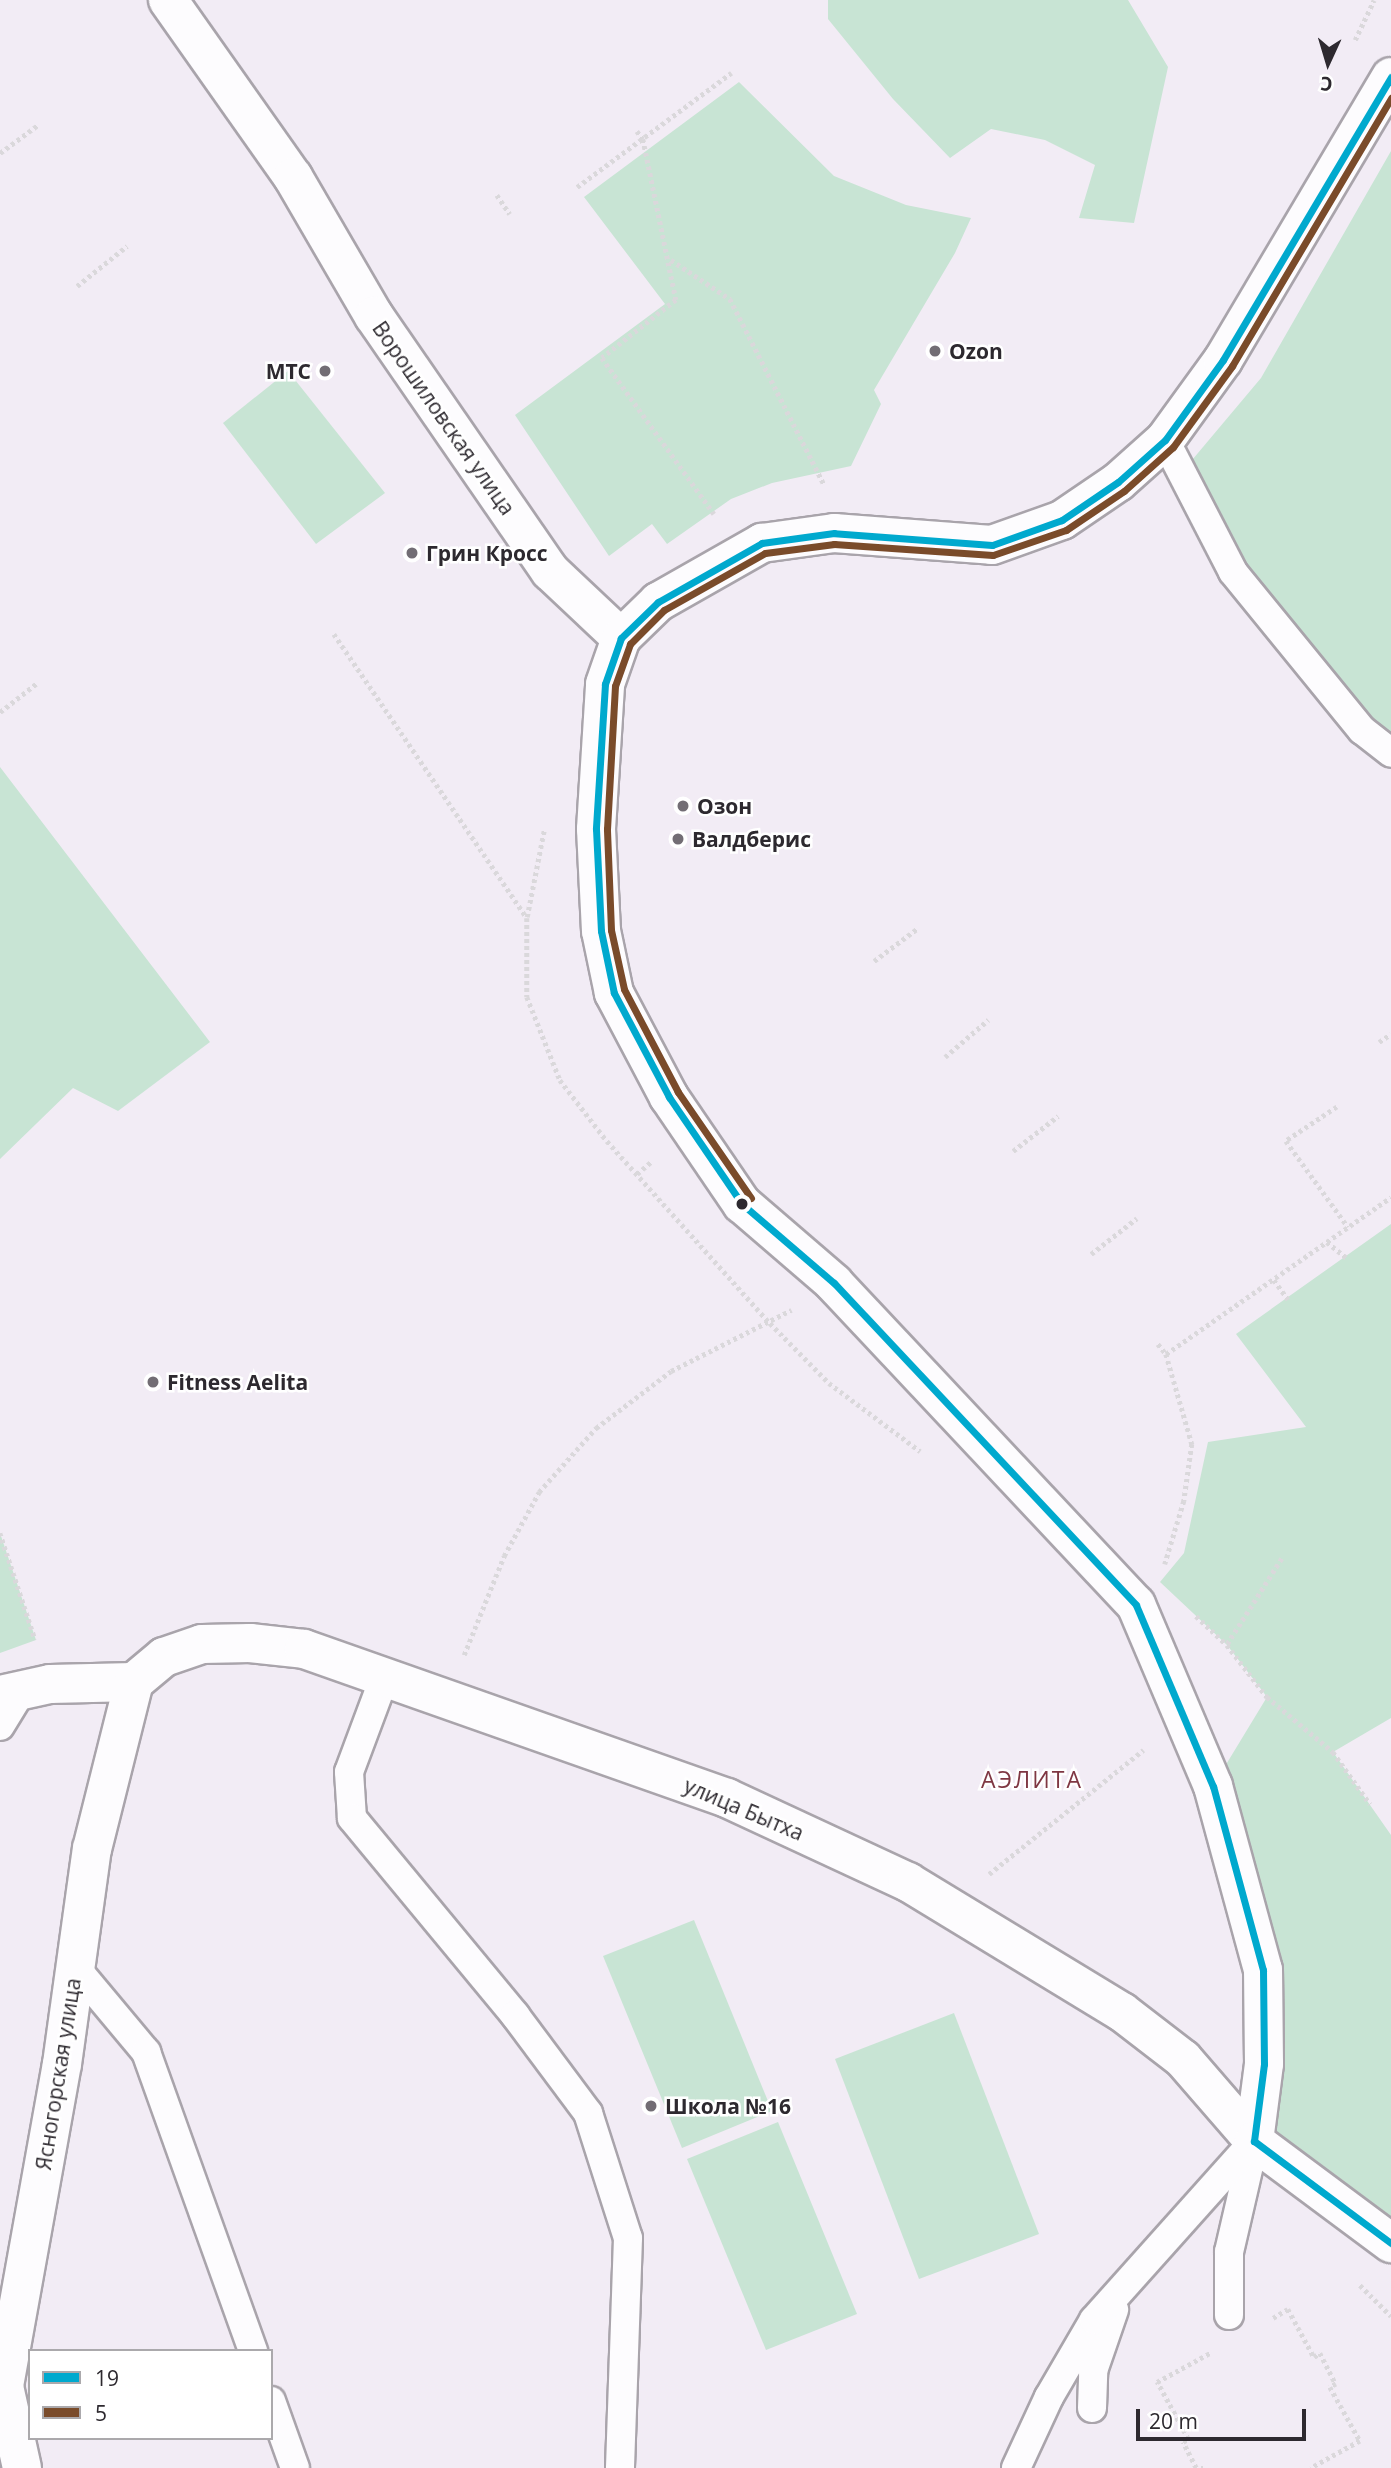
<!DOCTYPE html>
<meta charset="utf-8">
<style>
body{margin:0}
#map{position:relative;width:1391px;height:2468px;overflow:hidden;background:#f2ecf5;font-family:"Open Sans",sans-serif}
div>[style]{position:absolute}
.green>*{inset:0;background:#c8e4d4}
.path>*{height:4.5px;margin-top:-2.25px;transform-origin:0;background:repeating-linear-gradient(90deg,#dad8db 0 3.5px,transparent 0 7px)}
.roads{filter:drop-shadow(2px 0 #a9a4ab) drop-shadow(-2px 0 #a9a4ab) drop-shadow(0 2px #a9a4ab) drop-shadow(0 -2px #a9a4ab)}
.lane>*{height:28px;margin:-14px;padding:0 14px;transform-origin:14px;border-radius:14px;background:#fdfcfe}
.street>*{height:38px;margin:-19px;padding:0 19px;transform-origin:19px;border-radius:19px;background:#fdfcfe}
.secondary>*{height:38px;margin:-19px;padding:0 19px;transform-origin:19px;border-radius:19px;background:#fdfcfe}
.bus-1>*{height:7px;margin:-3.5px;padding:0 3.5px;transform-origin:3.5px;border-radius:3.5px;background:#00a9ce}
.bus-2>*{height:7px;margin:-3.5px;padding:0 3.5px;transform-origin:3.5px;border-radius:3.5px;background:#7a4b2a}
.dots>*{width:19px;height:19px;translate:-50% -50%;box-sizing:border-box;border:4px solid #fff;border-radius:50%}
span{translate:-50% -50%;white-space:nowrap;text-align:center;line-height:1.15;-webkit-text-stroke:5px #fff;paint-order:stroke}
.poi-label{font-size:21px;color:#2d292f;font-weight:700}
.left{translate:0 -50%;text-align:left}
.right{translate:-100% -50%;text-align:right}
.street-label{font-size:21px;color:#2d292f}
.neighbourhood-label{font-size:23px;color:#7f3743;letter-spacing:2px}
.legend{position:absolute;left:28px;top:2349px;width:245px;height:91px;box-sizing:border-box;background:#fff;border:2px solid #aba9ac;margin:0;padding:9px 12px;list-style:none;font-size:21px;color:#2d292f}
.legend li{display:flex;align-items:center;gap:14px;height:35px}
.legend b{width:35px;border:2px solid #aba9ac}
.north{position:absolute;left:1293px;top:28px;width:70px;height:70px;-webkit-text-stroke:5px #fff;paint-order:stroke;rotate:184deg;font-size:19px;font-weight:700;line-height:28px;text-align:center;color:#2d292f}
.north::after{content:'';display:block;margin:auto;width:24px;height:32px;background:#2d292f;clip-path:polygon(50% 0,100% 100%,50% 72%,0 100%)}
.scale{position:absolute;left:1136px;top:2409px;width:170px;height:32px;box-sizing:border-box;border:4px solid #2d292f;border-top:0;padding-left:9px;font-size:21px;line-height:24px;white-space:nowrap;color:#2d292f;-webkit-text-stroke:5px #fff;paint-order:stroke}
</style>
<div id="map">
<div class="green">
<i style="clip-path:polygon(828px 0,1128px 0,1168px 67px,1134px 223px,1079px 218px,1095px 165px,1045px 140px,991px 129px,950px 158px,893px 99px,828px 19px)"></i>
<i style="clip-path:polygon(739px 82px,834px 176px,906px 205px,971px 218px,955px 253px,874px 390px,881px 404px,851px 466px,772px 483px,731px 499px,667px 544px,652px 524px,609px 556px,515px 415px,665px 304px,584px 197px)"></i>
<i style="clip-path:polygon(1391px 151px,1391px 753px,1233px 572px,1182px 472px,1261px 378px)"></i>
<i style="clip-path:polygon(288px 371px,385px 493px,316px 544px,223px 423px)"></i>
<i style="clip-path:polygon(0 767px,210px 1042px,118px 1111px,73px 1088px,0 1159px)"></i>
<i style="clip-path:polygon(1391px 1224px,1391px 1718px,1333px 1752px,1391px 1835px,1391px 2243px,1254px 2141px,1264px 2064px,1213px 1786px,1267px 1697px,1227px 1645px,1160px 1582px,1184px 1553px,1208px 1442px,1306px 1427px,1236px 1334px)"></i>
<i style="clip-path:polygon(0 1533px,36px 1640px,0 1653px)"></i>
<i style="clip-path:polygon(694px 1920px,772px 2111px,682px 2148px,603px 1956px)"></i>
<i style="clip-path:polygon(954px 2013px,1039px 2234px,919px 2279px,835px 2059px)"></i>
<i style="clip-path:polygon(778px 2122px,857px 2314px,766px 2350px,687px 2159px)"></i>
</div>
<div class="path">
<i style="left:1355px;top:40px;width:44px;rotate:-64.6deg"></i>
<i style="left:637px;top:131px;width:10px;rotate:53deg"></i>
<i style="left:643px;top:139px;width:164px;rotate:78.4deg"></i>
<i style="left:676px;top:300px;width:94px;rotate:141.9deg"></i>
<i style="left:602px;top:358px;width:192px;rotate:54.3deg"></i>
<i style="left:0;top:153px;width:47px;rotate:-36.4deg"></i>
<i style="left:577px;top:187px;width:192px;rotate:-36.5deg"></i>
<i style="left:497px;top:195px;width:23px;rotate:56deg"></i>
<i style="left:671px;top:260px;width:71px;rotate:33.5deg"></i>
<i style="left:730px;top:299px;width:208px;rotate:63.1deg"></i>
<i style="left:77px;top:286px;width:64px;rotate:-38.7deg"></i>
<i style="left:334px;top:634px;width:343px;rotate:55.8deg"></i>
<i style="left:527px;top:918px;width:79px;rotate:90deg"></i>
<i style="left:527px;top:997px;width:89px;rotate:68.3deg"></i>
<i style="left:560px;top:1080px;width:77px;rotate:52.4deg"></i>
<i style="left:607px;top:1141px;width:244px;rotate:48.2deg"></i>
<i style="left:770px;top:1323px;width:84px;rotate:45.5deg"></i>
<i style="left:829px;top:1383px;width:114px;rotate:36.8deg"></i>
<i style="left:0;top:712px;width:47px;rotate:-38.1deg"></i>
<i style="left:527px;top:917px;width:89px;rotate:-78.9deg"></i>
<i style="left:874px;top:961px;width:55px;rotate:-36.9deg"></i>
<i style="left:1379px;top:1042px;width:14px;rotate:-34deg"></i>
<i style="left:945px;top:1057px;width:57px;rotate:-40.7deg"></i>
<i style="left:1337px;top:1107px;width:61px;rotate:146.3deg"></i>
<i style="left:1286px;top:1141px;width:106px;rotate:54.2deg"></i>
<i style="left:1013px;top:1151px;width:57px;rotate:-37.9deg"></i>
<i style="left:637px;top:1174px;width:20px;rotate:-41deg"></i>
<i style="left:1327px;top:1242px;width:26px;rotate:39deg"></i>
<i style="left:1091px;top:1254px;width:58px;rotate:-38deg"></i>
<i style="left:1274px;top:1280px;width:24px;rotate:54deg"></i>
<i style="left:1158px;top:1344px;width:13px;rotate:51deg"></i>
<i style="left:1166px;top:1354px;width:94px;rotate:73.9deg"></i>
<i style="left:1192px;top:1444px;width:58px;rotate:98deg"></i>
<i style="left:1184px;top:1501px;width:66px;rotate:106.8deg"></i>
<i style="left:1166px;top:1354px;width:274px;rotate:-34.9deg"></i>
<i style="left:0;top:1533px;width:112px;rotate:71.7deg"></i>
<i style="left:1196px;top:1616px;width:42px;rotate:43.1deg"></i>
<i style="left:1227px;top:1645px;width:66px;rotate:52.4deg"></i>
<i style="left:1267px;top:1697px;width:86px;rotate:39.8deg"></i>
<i style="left:1333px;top:1752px;width:64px;rotate:54.6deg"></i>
<i style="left:1227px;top:1644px;width:104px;rotate:-57.5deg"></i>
<i style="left:464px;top:1655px;width:107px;rotate:-68deg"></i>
<i style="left:504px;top:1556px;width:73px;rotate:-61.3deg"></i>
<i style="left:539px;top:1492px;width:86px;rotate:-48.3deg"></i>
<i style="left:596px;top:1428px;width:94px;rotate:-37.2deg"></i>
<i style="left:671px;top:1371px;width:135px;rotate:-26.9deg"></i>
<i style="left:989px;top:1874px;width:198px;rotate:-38.8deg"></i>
<i style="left:1360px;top:2285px;width:44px;rotate:45deg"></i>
<i style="left:1273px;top:2318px;width:17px;rotate:-31deg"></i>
<i style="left:1288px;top:2309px;width:55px;rotate:61.6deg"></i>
<i style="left:1314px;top:2357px;width:7px;rotate:-34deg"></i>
<i style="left:1320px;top:2353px;width:35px;rotate:63deg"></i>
<i style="left:1336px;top:2384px;width:7px;rotate:153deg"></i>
<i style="left:1330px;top:2387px;width:62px;rotate:60.9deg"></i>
<i style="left:1360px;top:2441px;width:56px;rotate:151.1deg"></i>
<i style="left:1196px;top:2468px;width:29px;rotate:-117deg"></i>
<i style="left:1183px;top:2442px;width:6px;rotate:-31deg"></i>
<i style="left:1188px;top:2439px;width:65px;rotate:-118.5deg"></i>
<i style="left:1157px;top:2382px;width:60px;rotate:-28.7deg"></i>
<i style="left:1201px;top:2468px;width:2px"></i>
</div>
<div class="roads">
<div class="lane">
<i style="left:1165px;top:440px;width:148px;rotate:62.7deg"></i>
<i style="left:1233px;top:572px;width:204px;rotate:50.8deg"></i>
<i style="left:1362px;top:730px;width:37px;rotate:38deg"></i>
<i style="left:383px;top:1681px;width:97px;rotate:110.5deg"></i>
<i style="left:349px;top:1772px;width:46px;rotate:86.3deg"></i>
<i style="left:352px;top:1818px;width:256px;rotate:50.4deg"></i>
<i style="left:515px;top:2015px;width:122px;rotate:53.3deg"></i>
<i style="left:588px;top:2113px;width:131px;rotate:72.3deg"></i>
<i style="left:628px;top:2238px;width:230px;rotate:92deg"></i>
<i style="left:0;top:1726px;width:42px;rotate:-58.6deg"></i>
<i style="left:75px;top:1967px;width:111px;rotate:50.1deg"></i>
<i style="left:146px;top:2052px;width:318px;rotate:70.3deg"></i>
<i style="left:1229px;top:2315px;width:63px;rotate:-90deg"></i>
<i style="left:1229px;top:2252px;width:111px;rotate:-77deg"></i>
<i style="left:271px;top:2401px;width:71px;rotate:70.3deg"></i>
<i style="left:1092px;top:2408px;width:37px;rotate:-88deg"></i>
<i style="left:1093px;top:2371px;width:65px;rotate:-71deg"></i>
<i style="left:1016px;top:2468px;width:78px;rotate:-65.1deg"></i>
<i style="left:1049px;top:2397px;width:89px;rotate:-59.7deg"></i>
<i style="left:1094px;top:2320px;width:240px;rotate:-48.2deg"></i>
</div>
<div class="street">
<i style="left:168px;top:0;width:217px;rotate:54.8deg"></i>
<i style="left:293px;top:177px;width:161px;rotate:59.8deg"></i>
<i style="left:374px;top:316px;width:310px;rotate:55.4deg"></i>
<i style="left:550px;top:571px;width:98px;rotate:43.3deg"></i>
<i style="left:0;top:1695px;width:51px;rotate:-12.4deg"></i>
<i style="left:50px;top:1684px;width:84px;rotate:-1.4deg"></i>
</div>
<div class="secondary">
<i style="left:1254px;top:2141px;width:78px;rotate:-82.6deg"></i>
<i style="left:1264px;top:2064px;width:94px;rotate:-90.6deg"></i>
<i style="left:1263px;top:1970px;width:191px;rotate:-105.2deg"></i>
<i style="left:1213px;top:1786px;width:197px;rotate:-113deg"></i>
<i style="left:1136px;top:1605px;width:441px;rotate:-133.2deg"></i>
<i style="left:834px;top:1283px;width:121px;rotate:-139.3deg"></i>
<i style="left:742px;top:1204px;width:130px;rotate:-124.3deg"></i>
<i style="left:669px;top:1097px;width:118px;rotate:-117.9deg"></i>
<i style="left:614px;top:993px;width:63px;rotate:-101.8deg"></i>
<i style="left:601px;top:931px;width:102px;rotate:-92.8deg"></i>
<i style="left:596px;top:829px;width:145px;rotate:-86.4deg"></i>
<i style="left:605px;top:684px;width:49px;rotate:-70.8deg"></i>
<i style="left:621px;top:638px;width:52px;rotate:-44.2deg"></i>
<i style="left:658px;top:602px;width:120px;rotate:-29.6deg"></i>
<i style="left:762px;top:543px;width:73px;rotate:-7.9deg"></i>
<i style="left:834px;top:533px;width:158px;rotate:4.3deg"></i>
<i style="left:992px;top:545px;width:74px;rotate:-19.7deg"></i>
<i style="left:1062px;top:520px;width:68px;rotate:-34.2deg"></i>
<i style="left:1118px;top:482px;width:63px;rotate:-41.8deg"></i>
<i style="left:1165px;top:440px;width:99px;rotate:-54.1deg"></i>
<i style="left:1223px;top:360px;width:329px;rotate:-59.3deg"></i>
<i style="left:22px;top:2468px;width:84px;rotate:-102.4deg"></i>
<i style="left:4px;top:2386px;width:327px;rotate:-79.8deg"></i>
<i style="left:62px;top:2064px;width:217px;rotate:-82.1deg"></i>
<i style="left:92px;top:1849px;width:172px;rotate:-75.9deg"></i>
<i style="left:134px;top:1682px;width:39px;rotate:-40deg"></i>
<i style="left:164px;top:1657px;width:40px;rotate:-18.9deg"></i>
<i style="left:202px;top:1644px;width:48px;rotate:-1.2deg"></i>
<i style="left:250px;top:1643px;width:54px;rotate:6.3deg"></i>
<i style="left:304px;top:1649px;width:448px;rotate:19.4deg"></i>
<i style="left:727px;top:1798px;width:200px;rotate:24.9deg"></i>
<i style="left:908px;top:1882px;width:250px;rotate:31.3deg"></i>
<i style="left:1122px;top:2012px;width:77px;rotate:37.6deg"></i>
<i style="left:1183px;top:2059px;width:108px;rotate:49.1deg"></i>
<i style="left:1254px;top:2141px;width:171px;rotate:36.7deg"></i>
</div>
</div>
<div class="bus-1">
<i style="left:1391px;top:77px;width:329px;rotate:120.7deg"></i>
<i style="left:1223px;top:360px;width:99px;rotate:125.9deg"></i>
<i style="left:1165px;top:440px;width:63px;rotate:138.2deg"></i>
<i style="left:1118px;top:482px;width:68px;rotate:145.8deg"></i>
<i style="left:1062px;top:520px;width:74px;rotate:160.3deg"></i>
<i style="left:992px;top:545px;width:158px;rotate:-175.7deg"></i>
<i style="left:834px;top:533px;width:73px;rotate:172.1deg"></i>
<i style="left:762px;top:543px;width:120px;rotate:150.4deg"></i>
<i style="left:658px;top:602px;width:52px;rotate:135.8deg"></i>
<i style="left:621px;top:638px;width:49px;rotate:109.2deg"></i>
<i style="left:605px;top:684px;width:145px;rotate:93.6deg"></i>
<i style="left:596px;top:829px;width:102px;rotate:87.2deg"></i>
<i style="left:601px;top:931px;width:63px;rotate:78.2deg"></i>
<i style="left:614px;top:993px;width:118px;rotate:62.1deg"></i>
<i style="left:669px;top:1097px;width:130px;rotate:55.7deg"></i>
<i style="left:742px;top:1204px;width:121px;rotate:40.7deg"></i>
<i style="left:834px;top:1283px;width:441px;rotate:46.8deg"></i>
<i style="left:1136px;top:1605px;width:197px;rotate:67deg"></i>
<i style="left:1213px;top:1786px;width:191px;rotate:74.8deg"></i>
<i style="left:1263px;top:1970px;width:94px;rotate:89.4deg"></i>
<i style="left:1264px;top:2064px;width:78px;rotate:97.4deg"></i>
<i style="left:1254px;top:2141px;width:171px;rotate:36.7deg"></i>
</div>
<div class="bus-2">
<i style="left:751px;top:1198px;width:129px;rotate:-124.6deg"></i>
<i style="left:678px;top:1092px;width:116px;rotate:-117.7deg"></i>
<i style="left:624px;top:989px;width:60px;rotate:-102.4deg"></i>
<i style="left:611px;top:930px;width:101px;rotate:-92.3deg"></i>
<i style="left:607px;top:829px;width:143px;rotate:-86.8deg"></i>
<i style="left:615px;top:686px;width:45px;rotate:-70.3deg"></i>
<i style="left:630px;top:644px;width:48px;rotate:-45deg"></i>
<i style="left:664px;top:610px;width:116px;rotate:-29.4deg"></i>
<i style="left:765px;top:553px;width:70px;rotate:-7.4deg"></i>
<i style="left:834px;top:544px;width:159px;rotate:4deg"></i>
<i style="left:993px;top:555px;width:77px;rotate:-18.9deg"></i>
<i style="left:1066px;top:530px;width:70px;rotate:-33.9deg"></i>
<i style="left:1124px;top:491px;width:66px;rotate:-41.9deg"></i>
<i style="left:1173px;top:447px;width:100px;rotate:-53.9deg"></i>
<i style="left:1232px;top:366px;width:312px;rotate:-59.3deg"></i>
</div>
<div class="dots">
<i style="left:935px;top:351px;background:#726d74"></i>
<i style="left:325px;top:371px;background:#726d74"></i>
<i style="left:412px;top:553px;background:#726d74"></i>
<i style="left:683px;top:806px;background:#726d74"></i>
<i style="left:678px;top:839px;background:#726d74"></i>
<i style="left:742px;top:1204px;background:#2d292f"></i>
<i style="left:153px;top:1382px;background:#726d74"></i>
<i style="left:651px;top:2106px;background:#726d74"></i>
</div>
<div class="poi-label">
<span class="left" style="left:949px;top:351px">Ozon</span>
<span class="right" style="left:311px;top:371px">МТС</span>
<span class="left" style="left:426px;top:553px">Грин Кросс</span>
<span class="left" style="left:697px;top:806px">Озон</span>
<span class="left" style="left:692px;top:839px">Валдберис</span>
<span class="left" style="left:167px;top:1382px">Fitness Aelita</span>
<span class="left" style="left:665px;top:2106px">Школа №16</span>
</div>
<div class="street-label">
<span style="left:444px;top:418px;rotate:55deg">Ворошиловская улица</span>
<span style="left:744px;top:1809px;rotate:23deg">улица Бытха</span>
<span style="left:58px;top:2074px;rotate:-81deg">Ясногорская улица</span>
</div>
<div class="neighbourhood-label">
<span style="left:1032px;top:1779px">АЭЛИТА</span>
</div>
<ul class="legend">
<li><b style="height:9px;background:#00a9ce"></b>19</li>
<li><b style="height:9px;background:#7a4b2a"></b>5</li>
</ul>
<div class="north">С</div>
<div class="scale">20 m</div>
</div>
